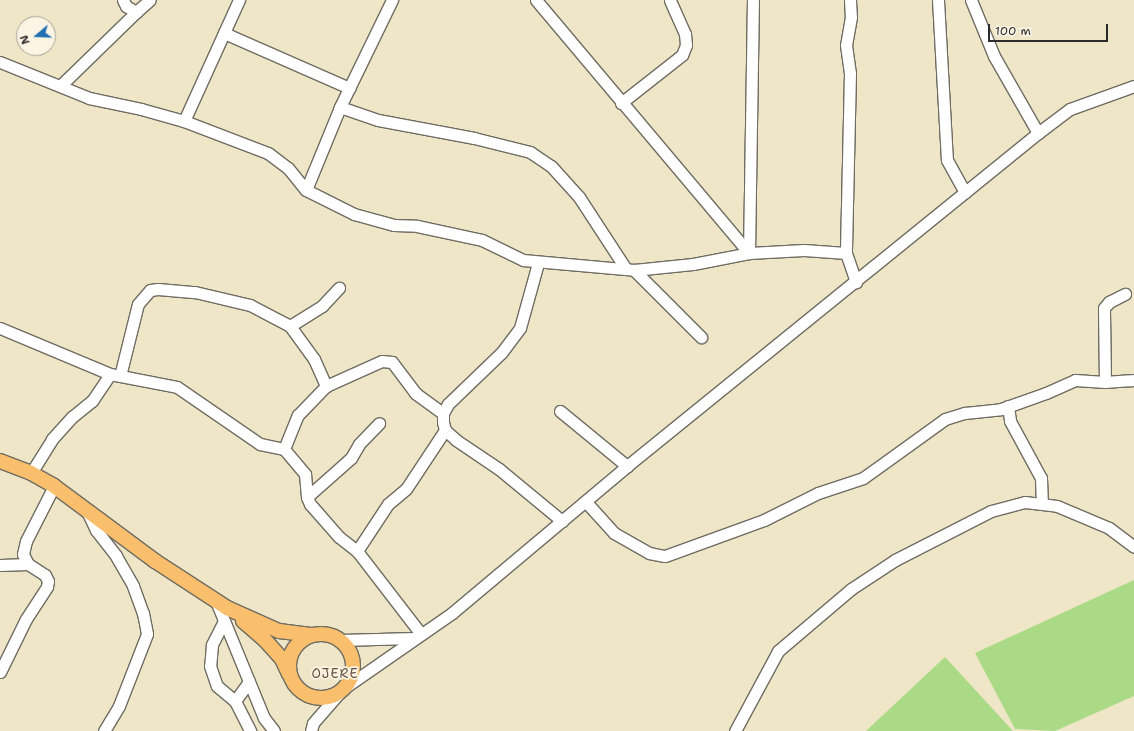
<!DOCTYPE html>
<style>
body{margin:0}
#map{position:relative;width:1134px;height:731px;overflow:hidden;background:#eee6c7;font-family:"Shantell Sans",sans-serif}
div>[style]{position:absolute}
.green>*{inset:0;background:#abda87}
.roads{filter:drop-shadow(1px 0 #6f6c62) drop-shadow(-1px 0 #6f6c62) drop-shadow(0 1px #6f6c62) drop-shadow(0 -1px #6f6c62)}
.minor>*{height:11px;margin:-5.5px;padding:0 5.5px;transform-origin:5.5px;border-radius:5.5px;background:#fff}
.major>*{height:14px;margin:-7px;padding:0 7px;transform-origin:7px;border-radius:7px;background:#f9bf6c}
.major>.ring{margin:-7px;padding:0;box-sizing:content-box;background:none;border:14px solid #f9bf6c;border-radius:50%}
span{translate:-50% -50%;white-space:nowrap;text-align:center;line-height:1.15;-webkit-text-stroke:3.5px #fcf5e5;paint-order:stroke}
.quarter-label{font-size:13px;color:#68523f;letter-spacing:1px}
.north{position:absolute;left:16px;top:16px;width:40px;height:40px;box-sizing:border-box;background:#fcf5e5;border:1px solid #a8a49b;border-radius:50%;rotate:251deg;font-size:11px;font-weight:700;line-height:16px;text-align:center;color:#2b2b2b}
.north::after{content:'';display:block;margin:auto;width:14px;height:18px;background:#1f6fb2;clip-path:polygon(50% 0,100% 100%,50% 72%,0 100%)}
.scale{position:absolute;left:988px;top:24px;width:120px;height:18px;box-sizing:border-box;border:2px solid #2b2b2b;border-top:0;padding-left:5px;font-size:12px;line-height:14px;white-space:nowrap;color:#2b2b2b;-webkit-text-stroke:3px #fcf5e5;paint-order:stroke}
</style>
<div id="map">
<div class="green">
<i style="clip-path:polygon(1134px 580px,1134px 696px,1055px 731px,1015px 729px,975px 653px)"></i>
<i style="clip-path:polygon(945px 657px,1013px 731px,866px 731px)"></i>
</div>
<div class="roads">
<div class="minor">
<i style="left:123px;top:0;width:7px;rotate:63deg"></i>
<i style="left:126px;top:6px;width:12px;rotate:31deg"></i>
<i style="left:136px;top:12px;width:18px;rotate:-41deg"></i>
<i style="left:536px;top:0;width:331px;rotate:49.9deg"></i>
<i style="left:850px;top:0;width:17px;rotate:87deg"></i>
<i style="left:851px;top:17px;width:28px;rotate:100deg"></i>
<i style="left:846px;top:45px;width:28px;rotate:82deg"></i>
<i style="left:850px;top:73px;width:180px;rotate:91.3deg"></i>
<i style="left:846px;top:253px;width:31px;rotate:71deg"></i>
<i style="left:938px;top:0;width:160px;rotate:86.8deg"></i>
<i style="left:947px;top:160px;width:37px;rotate:61deg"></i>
<i style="left:971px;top:0;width:61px;rotate:67.7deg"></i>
<i style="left:994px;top:56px;width:89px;rotate:60.3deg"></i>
<i style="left:224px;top:33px;width:137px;rotate:23.7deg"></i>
<i style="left:0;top:62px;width:96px;rotate:22deg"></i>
<i style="left:89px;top:98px;width:53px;rotate:11.9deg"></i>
<i style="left:141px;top:109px;width:45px;rotate:15.6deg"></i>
<i style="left:184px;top:121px;width:90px;rotate:20.9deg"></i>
<i style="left:268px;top:153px;width:25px;rotate:37deg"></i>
<i style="left:288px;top:168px;width:28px;rotate:51deg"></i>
<i style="left:306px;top:190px;width:54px;rotate:26.6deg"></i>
<i style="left:354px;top:214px;width:41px;rotate:15.4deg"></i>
<i style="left:394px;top:225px;width:23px;rotate:2deg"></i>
<i style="left:417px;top:226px;width:66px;rotate:12.2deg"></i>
<i style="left:482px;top:240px;width:46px;rotate:26deg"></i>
<i style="left:523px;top:260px;width:111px;rotate:5.1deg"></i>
<i style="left:634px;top:270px;width:59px;rotate:-5.8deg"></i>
<i style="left:693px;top:264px;width:57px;rotate:-11.1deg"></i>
<i style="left:749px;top:253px;width:55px;rotate:-3.1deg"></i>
<i style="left:804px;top:250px;width:42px;rotate:4.1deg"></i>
<i style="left:60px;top:86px;width:106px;rotate:-44.2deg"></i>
<i style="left:621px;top:103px;width:78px;rotate:-38.2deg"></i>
<i style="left:682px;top:55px;width:11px;rotate:-68deg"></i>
<i style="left:686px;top:45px;width:11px;rotate:-95deg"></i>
<i style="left:685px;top:34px;width:37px;rotate:-114deg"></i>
<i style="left:340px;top:107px;width:40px;rotate:18.9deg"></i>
<i style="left:378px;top:120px;width:98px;rotate:10.6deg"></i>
<i style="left:474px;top:138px;width:58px;rotate:14deg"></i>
<i style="left:530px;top:152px;width:25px;rotate:34deg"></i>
<i style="left:551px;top:166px;width:42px;rotate:47.9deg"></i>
<i style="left:579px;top:197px;width:86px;rotate:56.9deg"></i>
<i style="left:184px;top:121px;width:133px;rotate:-65.6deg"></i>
<i style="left:306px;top:190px;width:90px;rotate:-67.7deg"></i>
<i style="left:340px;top:107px;width:119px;rotate:-64.1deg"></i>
<i style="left:749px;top:253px;width:253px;rotate:-89.1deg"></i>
<i style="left:538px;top:263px;width:67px;rotate:105.5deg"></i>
<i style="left:520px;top:328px;width:31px;rotate:127deg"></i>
<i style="left:501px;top:353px;width:74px;rotate:136.1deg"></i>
<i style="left:448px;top:404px;width:10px;rotate:119deg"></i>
<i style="left:443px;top:413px;width:9px;rotate:90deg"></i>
<i style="left:443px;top:422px;width:8px;rotate:76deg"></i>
<i style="left:445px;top:430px;width:15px;rotate:42deg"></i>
<i style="left:456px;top:440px;width:52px;rotate:34deg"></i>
<i style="left:499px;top:469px;width:82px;rotate:39.5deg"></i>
<i style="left:634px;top:270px;width:95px;rotate:45deg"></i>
<i style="left:290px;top:326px;width:38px;rotate:-32deg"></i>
<i style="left:322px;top:306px;width:25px;rotate:-47deg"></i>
<i style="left:0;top:328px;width:119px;rotate:22.7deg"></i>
<i style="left:110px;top:374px;width:68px;rotate:11deg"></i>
<i style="left:177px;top:387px;width:101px;rotate:34.5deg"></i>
<i style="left:260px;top:444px;width:25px;rotate:12deg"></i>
<i style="left:284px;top:449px;width:33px;rotate:50deg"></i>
<i style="left:305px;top:474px;width:23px;rotate:85deg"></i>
<i style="left:307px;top:497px;width:8px;rotate:67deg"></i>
<i style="left:310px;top:504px;width:44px;rotate:48.7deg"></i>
<i style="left:339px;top:537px;width:23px;rotate:38deg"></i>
<i style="left:357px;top:551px;width:105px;rotate:52.4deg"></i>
<i style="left:120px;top:376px;width:74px;rotate:-76deg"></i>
<i style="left:138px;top:304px;width:18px;rotate:-49deg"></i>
<i style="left:150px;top:290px;width:8px;rotate:-7deg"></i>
<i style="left:158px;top:289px;width:37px;rotate:5deg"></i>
<i style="left:195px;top:292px;width:57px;rotate:13.3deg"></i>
<i style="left:250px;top:305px;width:45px;rotate:27.7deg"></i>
<i style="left:290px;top:326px;width:41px;rotate:54deg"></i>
<i style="left:314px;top:359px;width:30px;rotate:66deg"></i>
<i style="left:1105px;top:382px;width:74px;rotate:-90.8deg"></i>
<i style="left:1104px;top:308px;width:8px;rotate:-50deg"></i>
<i style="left:1109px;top:302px;width:18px;rotate:-27deg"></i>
<i style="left:1008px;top:406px;width:15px;rotate:82deg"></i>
<i style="left:1010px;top:421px;width:65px;rotate:61.5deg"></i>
<i style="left:1041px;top:478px;width:25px;rotate:88deg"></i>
<i style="left:560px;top:411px;width:87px;rotate:39.4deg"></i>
<i style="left:284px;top:449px;width:37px;rotate:-68deg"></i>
<i style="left:298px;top:415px;width:40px;rotate:-46deg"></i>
<i style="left:326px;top:386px;width:61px;rotate:-24.1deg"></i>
<i style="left:382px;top:361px;width:10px;rotate:6deg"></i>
<i style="left:392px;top:362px;width:39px;rotate:53deg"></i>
<i style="left:415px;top:393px;width:34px;rotate:36deg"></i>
<i style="left:31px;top:473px;width:40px;rotate:-58deg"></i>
<i style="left:52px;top:439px;width:30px;rotate:-48deg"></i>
<i style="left:72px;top:417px;width:26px;rotate:-39deg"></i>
<i style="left:92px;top:401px;width:32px;rotate:-56deg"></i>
<i style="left:307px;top:497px;width:59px;rotate:-41.6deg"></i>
<i style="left:351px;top:458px;width:16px;rotate:-60deg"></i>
<i style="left:359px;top:444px;width:29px;rotate:-46deg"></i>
<i style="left:586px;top:502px;width:42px;rotate:47.9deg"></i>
<i style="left:614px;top:533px;width:40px;rotate:29.7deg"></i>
<i style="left:649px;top:553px;width:16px;rotate:11deg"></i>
<i style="left:665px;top:556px;width:105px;rotate:-20deg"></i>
<i style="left:764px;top:520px;width:60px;rotate:-26.6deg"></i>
<i style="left:818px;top:493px;width:47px;rotate:-18.4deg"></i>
<i style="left:863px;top:478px;width:101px;rotate:-35.7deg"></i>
<i style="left:945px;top:419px;width:21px;rotate:-17deg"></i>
<i style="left:965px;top:413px;width:36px;rotate:-6deg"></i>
<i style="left:1001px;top:409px;width:48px;rotate:-19.6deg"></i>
<i style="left:1046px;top:393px;width:32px;rotate:-24deg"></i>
<i style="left:1075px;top:380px;width:30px;rotate:4deg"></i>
<i style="left:1105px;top:382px;width:29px;rotate:-4deg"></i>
<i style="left:87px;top:511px;width:21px;rotate:65deg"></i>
<i style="left:96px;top:530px;width:33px;rotate:52deg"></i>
<i style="left:116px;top:556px;width:34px;rotate:60deg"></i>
<i style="left:133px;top:586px;width:29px;rotate:70deg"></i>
<i style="left:143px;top:613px;width:21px;rotate:79deg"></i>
<i style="left:147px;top:634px;width:77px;rotate:111.3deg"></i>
<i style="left:119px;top:706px;width:29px;rotate:121deg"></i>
<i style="left:357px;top:551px;width:56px;rotate:-56.6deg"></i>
<i style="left:388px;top:504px;width:23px;rotate:-40deg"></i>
<i style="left:406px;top:489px;width:71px;rotate:-56.5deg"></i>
<i style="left:0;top:565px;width:28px;rotate:-2deg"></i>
<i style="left:216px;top:601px;width:126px;rotate:67.7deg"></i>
<i style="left:264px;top:718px;width:16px;rotate:52deg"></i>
<i style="left:224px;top:621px;width:27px;rotate:117deg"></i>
<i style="left:212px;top:645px;width:21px;rotate:95deg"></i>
<i style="left:210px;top:666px;width:21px;rotate:71deg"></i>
<i style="left:217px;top:686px;width:23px;rotate:40deg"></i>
<i style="left:235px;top:701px;width:34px;rotate:63deg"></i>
<i style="left:340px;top:640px;width:74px;rotate:-1.5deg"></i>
<i style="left:0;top:672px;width:59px;rotate:-63.9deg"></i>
<i style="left:26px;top:619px;width:38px;rotate:-57deg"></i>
<i style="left:47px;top:587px;width:6px;rotate:-81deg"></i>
<i style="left:48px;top:581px;width:7px;rotate:-117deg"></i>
<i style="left:45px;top:575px;width:20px;rotate:-147deg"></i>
<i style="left:28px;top:564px;width:11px;rotate:-117deg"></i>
<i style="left:23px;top:554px;width:13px;rotate:-77deg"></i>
<i style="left:26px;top:541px;width:62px;rotate:-63deg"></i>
<i style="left:347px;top:686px;width:128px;rotate:-34.8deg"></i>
<i style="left:452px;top:613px;width:229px;rotate:-40deg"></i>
<i style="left:627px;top:466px;width:529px;rotate:-39.02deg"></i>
<i style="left:1038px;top:133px;width:40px;rotate:-37deg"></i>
<i style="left:1070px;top:109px;width:68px;rotate:-19.8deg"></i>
<i style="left:235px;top:701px;width:24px;rotate:-54deg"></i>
<i style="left:311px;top:731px;width:8px;rotate:-76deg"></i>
<i style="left:313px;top:723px;width:40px;rotate:-49deg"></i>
<i style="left:735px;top:731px;width:91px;rotate:-61.7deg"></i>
<i style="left:778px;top:651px;width:96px;rotate:-40.3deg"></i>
<i style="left:851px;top:589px;width:53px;rotate:-33.4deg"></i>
<i style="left:895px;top:560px;width:108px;rotate:-27deg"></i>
<i style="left:991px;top:511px;width:35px;rotate:-15deg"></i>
<i style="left:1025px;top:502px;width:32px;rotate:7deg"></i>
<i style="left:1057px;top:506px;width:56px;rotate:22.9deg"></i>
<i style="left:1109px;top:528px;width:31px;rotate:37deg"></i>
</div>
<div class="major">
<i style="left:0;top:461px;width:33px;rotate:21deg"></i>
<i style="left:31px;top:473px;width:26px;rotate:29deg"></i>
<i style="left:54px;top:486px;width:126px;rotate:36.6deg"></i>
<i style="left:155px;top:561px;width:86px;rotate:33.1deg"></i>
<i style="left:227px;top:608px;width:57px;rotate:23.9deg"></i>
<i style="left:279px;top:631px;width:32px;rotate:7deg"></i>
<i style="left:243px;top:621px;width:29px;rotate:41deg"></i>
<i style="left:265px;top:640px;width:25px;rotate:48deg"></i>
<i style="left:282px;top:659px;width:17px;rotate:65deg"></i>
<i class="ring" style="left:289px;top:634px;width:50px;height:50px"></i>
</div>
</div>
<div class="quarter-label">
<span style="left:335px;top:674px">OJERE</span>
</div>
<div class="north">N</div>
<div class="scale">100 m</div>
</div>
